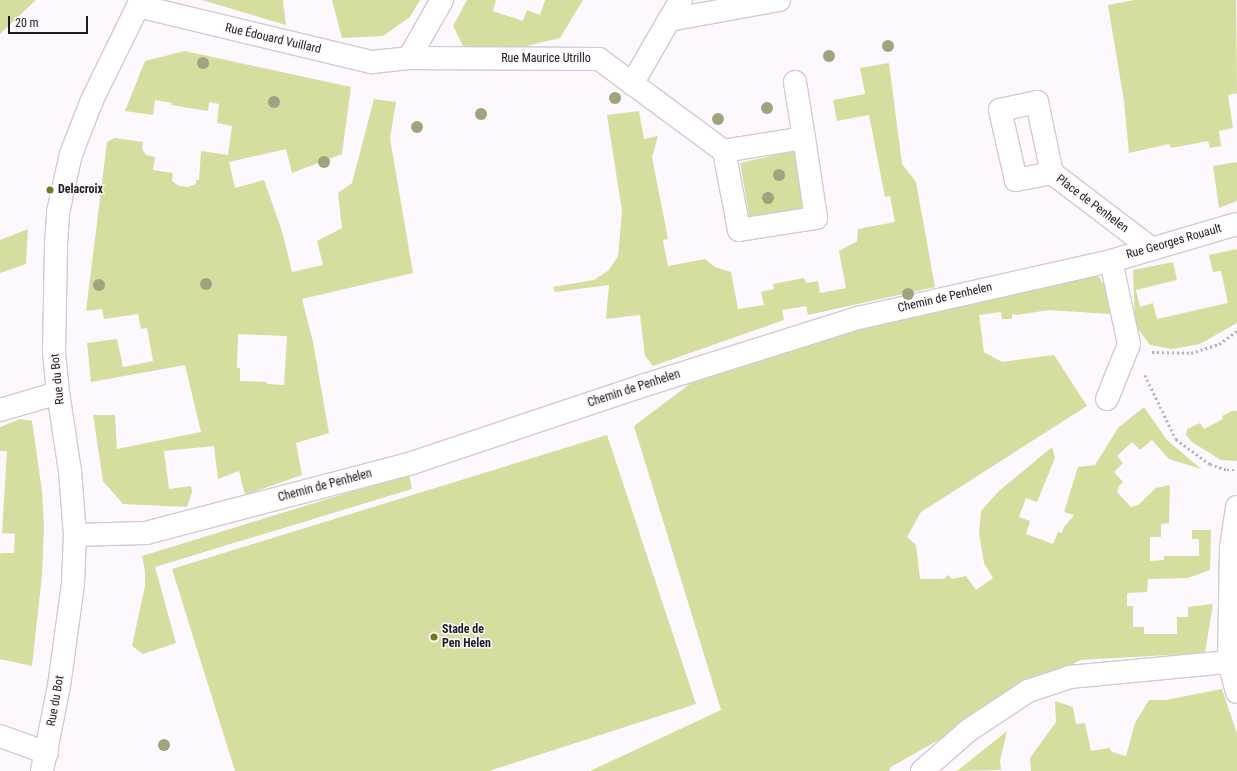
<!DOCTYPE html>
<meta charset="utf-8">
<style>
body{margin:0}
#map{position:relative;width:1237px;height:771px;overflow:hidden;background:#fef7fd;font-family:"Roboto Condensed",sans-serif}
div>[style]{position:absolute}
.green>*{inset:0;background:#d5de9f}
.path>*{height:2.5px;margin-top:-1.25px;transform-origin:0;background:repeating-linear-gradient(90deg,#b7b1b6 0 2px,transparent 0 5px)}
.roads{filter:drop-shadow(1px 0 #d4c9d2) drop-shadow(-1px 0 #d4c9d2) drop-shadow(0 1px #d4c9d2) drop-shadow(0 -1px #d4c9d2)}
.minor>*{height:22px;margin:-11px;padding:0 11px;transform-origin:11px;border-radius:11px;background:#fff}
.tertiary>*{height:22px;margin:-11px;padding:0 11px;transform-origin:11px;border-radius:11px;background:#fff}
.trees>*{width:12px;height:12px;margin:-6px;border-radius:50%;background:#a2a27f}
.dots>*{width:11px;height:11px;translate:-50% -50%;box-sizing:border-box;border:2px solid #fef7fd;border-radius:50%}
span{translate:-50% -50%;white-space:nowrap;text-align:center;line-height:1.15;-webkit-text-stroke:3px #fef7fd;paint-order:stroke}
.street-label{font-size:12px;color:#1f1b1e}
.poi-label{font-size:12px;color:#1f1b1e;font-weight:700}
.left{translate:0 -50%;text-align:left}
.scale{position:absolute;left:8px;top:16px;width:80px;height:18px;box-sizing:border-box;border:2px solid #1f1b1e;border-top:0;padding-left:5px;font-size:12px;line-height:14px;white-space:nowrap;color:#1f1b1e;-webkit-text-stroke:3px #fef7fd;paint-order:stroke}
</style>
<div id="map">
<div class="green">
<i style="clip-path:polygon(0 0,36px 0,0 34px)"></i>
<i style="clip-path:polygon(202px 0,283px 0,286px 25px)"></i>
<i style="clip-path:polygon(332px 0,420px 0,410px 17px,383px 36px,342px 38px)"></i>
<i style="clip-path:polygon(467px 0,496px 0,493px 11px,523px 21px,527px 10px,540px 15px,545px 0,583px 0,560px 38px,522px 47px,465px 50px,453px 26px)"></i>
<i style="clip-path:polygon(1134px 0,1236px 0,1237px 93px,1228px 95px,1233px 128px,1219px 131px,1221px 146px,1210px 148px,1208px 141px,1171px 148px,1169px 144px,1129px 153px,1124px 101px,1108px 5px)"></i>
<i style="clip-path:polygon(evenodd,185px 51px,351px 87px,342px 154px,292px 173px,286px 149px,229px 162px,235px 188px,264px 180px,282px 231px,292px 272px,323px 265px,317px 241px,342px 228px,338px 193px,352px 183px,374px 99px,396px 102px,390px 138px,413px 273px,302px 299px,313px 342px,329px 433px,296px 443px,302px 475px,245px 495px,239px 471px,218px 479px,214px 446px,164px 451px,169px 489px,191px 486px,192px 492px,187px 507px,123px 504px,103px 481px,93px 415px,115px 415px,117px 449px,201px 432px,185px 365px,91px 382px,87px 343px,117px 339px,123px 367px,153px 361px,147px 328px,141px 329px,138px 314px,104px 319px,102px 309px,86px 311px,107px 142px,115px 138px,143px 142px,142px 149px,146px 155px,155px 157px,153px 170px,173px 173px,172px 181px,179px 186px,188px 187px,196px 184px,196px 180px,199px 180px,201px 151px,228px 155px,232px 126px,217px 123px,219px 104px,209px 102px,208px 111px,171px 105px,172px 103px,155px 100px,153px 115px,125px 111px,145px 61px,185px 51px,238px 334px,287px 336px,284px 385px,267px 384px,267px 382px,240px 381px,240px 368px,237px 368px,238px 334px)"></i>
<i style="clip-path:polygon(889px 63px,902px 164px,916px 182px,935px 287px,808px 315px,806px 306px,782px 310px,784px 320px,653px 366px,645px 356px,640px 315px,606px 319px,609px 285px,555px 292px,553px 287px,594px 280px,609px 270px,618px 256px,622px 211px,607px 115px,639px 111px,644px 139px,658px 136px,652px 157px,668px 239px,663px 240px,668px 266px,705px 259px,715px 267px,731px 272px,738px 309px,764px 305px,761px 292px,774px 289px,773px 284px,804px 278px,806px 283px,818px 281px,820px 293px,846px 288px,839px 251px,857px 241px,858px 229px,895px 222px,890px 196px,885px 197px,869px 115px,837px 121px,833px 100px,865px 94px,860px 68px)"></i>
<i style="clip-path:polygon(797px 150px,807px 210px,750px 220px,740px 163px)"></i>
<i style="clip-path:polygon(1237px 162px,1237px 201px,1219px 208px,1213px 166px)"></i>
<i style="clip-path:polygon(28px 229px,26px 264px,0 273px,0 240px)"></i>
<i style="clip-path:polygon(1237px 249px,1237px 323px,1200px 344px,1172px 349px,1150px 345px,1135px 325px,1133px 270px,1173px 262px,1177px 280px,1136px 290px,1140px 307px,1153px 303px,1157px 319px,1228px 303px,1221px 271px,1213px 272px,1209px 255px)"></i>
<i style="clip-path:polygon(1098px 276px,1104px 284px,1110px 314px,1049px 310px,1017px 315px,1012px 314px,1012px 319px,1002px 319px,1001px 312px,979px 315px,984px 352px,1002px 362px,1054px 355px,1087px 406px,921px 512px,907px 537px,916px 545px,920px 579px,944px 579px,948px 575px,952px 579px,966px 576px,976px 590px,993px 578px,984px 563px,979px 533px,981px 511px,999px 491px,1052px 447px,1055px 458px,1037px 502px,1026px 498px,1019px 517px,1030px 521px,1026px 534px,1053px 544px,1058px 532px,1062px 533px,1064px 527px,1074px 515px,1064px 512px,1078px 467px,1095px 465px,1118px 428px,1144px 407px,1167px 440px,1201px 469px,1169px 459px,1152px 440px,1140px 450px,1132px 442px,1117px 456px,1123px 463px,1114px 472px,1123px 482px,1119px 486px,1117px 492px,1131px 507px,1138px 505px,1156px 488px,1170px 485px,1169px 523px,1161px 524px,1161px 537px,1150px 537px,1150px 561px,1164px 560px,1164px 556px,1199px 556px,1199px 539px,1192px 539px,1192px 530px,1211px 530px,1210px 570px,1188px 578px,1148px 579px,1147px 592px,1127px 593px,1127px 606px,1133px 606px,1133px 627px,1144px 627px,1144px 634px,1177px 634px,1177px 617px,1188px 617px,1188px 607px,1213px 604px,1205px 653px,1080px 660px,891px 767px,889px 771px,590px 771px,721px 710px,634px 426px,691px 383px,869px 324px)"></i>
<i style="clip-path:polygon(1232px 411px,1237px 411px,1237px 461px,1221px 460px,1192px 442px,1186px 435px,1187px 429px,1200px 423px,1204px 429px,1223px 419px,1222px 416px)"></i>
<i style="clip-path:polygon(20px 419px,32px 421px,42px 491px,44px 528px,42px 575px,32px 666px,0 659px,0 555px,1px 553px,14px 553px,15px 534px,2px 533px,7px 451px,0 451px,0 427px)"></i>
<i style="clip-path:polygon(607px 435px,696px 704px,489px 771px,235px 771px,172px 569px)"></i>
<i style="clip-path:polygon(409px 474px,412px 489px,155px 567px,176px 643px,143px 654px,132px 646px,145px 586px,145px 571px,142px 556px)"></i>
<i style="clip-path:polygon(1222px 689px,1237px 734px,1237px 771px,1031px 771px,1030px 758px,1056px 722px,1055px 701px,1073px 707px,1076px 724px,1085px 723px,1091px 751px,1109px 748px,1112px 752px,1126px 756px,1135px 723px,1149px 700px,1166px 700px)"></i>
<i style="clip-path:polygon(1007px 731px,1000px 761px,1001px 770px,957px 771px)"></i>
</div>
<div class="path">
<i style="left:1152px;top:352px;width:39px;rotate:1deg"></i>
<i style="left:1191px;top:353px;width:29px;rotate:-18deg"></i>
<i style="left:1219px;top:344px;width:22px;rotate:-36deg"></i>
<i style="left:1145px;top:375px;width:71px;rotate:64.2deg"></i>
<i style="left:1176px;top:439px;width:42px;rotate:36.3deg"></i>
<i style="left:1210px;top:464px;width:18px;rotate:19deg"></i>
<i style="left:1227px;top:470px;width:10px"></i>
</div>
<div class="roads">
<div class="minor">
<i style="left:681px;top:0;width:23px;rotate:121deg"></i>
<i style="left:669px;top:20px;width:112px;rotate:-10.3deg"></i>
<i style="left:138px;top:6px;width:241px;rotate:13.5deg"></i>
<i style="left:372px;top:62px;width:37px;rotate:-6deg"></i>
<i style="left:409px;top:58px;width:190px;rotate:0.3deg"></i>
<i style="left:599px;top:59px;width:155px;rotate:36.4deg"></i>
<i style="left:724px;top:151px;width:80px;rotate:79.2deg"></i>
<i style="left:739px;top:230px;width:78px;rotate:-8.9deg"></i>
<i style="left:816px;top:218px;width:81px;rotate:-98.5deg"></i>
<i style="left:804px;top:138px;width:81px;rotate:170.8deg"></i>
<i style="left:409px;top:58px;width:67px;rotate:-60.4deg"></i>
<i style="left:795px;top:82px;width:57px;rotate:80.9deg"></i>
<i style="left:632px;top:84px;width:74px;rotate:-60deg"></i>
<i style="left:1052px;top:173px;width:37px;rotate:169deg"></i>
<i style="left:1016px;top:180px;width:72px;rotate:-102.9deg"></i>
<i style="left:1000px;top:110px;width:38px;rotate:-12deg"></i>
<i style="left:1037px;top:102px;width:73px;rotate:78.1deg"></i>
<i style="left:1052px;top:173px;width:126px;rotate:37.2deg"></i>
<i style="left:1107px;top:399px;width:59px;rotate:-68.2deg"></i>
<i style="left:1129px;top:344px;width:85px;rotate:-102.2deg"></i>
<i style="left:0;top:410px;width:60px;rotate:-16.3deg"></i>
<i style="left:1237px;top:507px;width:41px;rotate:98.3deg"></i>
<i style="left:1231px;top:548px;width:114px;rotate:91deg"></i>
<i style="left:1229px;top:662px;width:31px;rotate:75deg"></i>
<i style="left:75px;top:535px;width:71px;rotate:-1.6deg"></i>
<i style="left:146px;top:533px;width:275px;rotate:-14.7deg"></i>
<i style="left:412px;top:463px;width:239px;rotate:-18.5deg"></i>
<i style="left:639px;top:387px;width:230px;rotate:-17.5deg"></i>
<i style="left:858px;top:318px;width:259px;rotate:-12.7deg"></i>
<i style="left:1111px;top:261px;width:131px;rotate:-16.4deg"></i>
<i style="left:0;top:736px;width:50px;rotate:19.9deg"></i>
<i style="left:922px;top:771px;width:62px;rotate:-41.1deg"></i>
<i style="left:969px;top:730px;width:71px;rotate:-33.5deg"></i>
<i style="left:1028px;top:691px;width:44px;rotate:-18.4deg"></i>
<i style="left:1070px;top:677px;width:160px;rotate:-5.4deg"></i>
</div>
<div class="tertiary">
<i style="left:42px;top:771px;width:87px;rotate:-78.7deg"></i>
<i style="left:59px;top:686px;width:103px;rotate:-82.2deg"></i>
<i style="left:73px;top:584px;width:49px;rotate:-87.7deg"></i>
<i style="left:75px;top:535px;width:64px;rotate:-94.5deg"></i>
<i style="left:70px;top:471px;width:79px;rotate:-98.7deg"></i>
<i style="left:58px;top:393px;width:41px;rotate:-95.6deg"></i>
<i style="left:54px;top:352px;width:108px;rotate:-88.9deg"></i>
<i style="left:56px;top:244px;width:32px;rotate:-86deg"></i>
<i style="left:58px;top:212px;width:59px;rotate:-77.4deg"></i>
<i style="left:71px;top:154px;width:58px;rotate:-68.7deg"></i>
<i style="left:92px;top:100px;width:111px;rotate:-63.9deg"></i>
</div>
</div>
<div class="trees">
<i style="left:888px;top:46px"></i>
<i style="left:829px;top:56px"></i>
<i style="left:203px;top:63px"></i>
<i style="left:615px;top:98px"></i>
<i style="left:274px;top:102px"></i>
<i style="left:767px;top:108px"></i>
<i style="left:481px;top:114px"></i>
<i style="left:718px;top:119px"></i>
<i style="left:417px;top:127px"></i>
<i style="left:324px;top:162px"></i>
<i style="left:779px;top:175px"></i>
<i style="left:768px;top:198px"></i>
<i style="left:206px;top:284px"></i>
<i style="left:99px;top:285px"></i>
<i style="left:908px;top:294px"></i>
<i style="left:164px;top:745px"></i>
</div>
<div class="dots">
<i style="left:50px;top:190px;background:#717923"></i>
<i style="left:434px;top:637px;background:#717923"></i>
</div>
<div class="street-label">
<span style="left:273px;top:39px;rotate:13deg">Rue Édouard Vuillard</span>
<span style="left:546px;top:59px">Rue Maurice Utrillo</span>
<span style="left:1092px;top:204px;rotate:37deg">Place de Penhelen</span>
<span style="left:1174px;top:242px;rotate:-16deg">Rue Georges Rouault</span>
<span style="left:945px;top:298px;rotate:-13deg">Chemin de Penhelen</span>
<span style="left:58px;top:379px;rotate:-96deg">Rue du Bot</span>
<span style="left:634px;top:389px;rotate:-18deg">Chemin de Penhelen</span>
<span style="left:325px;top:486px;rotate:-15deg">Chemin de Penhelen</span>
<span style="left:56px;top:701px;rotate:-80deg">Rue du Bot</span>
</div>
<div class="poi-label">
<span class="left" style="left:58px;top:190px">Delacroix</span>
<span class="left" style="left:442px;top:637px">Stade de<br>Pen Helen</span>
</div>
<div class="scale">20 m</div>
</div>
